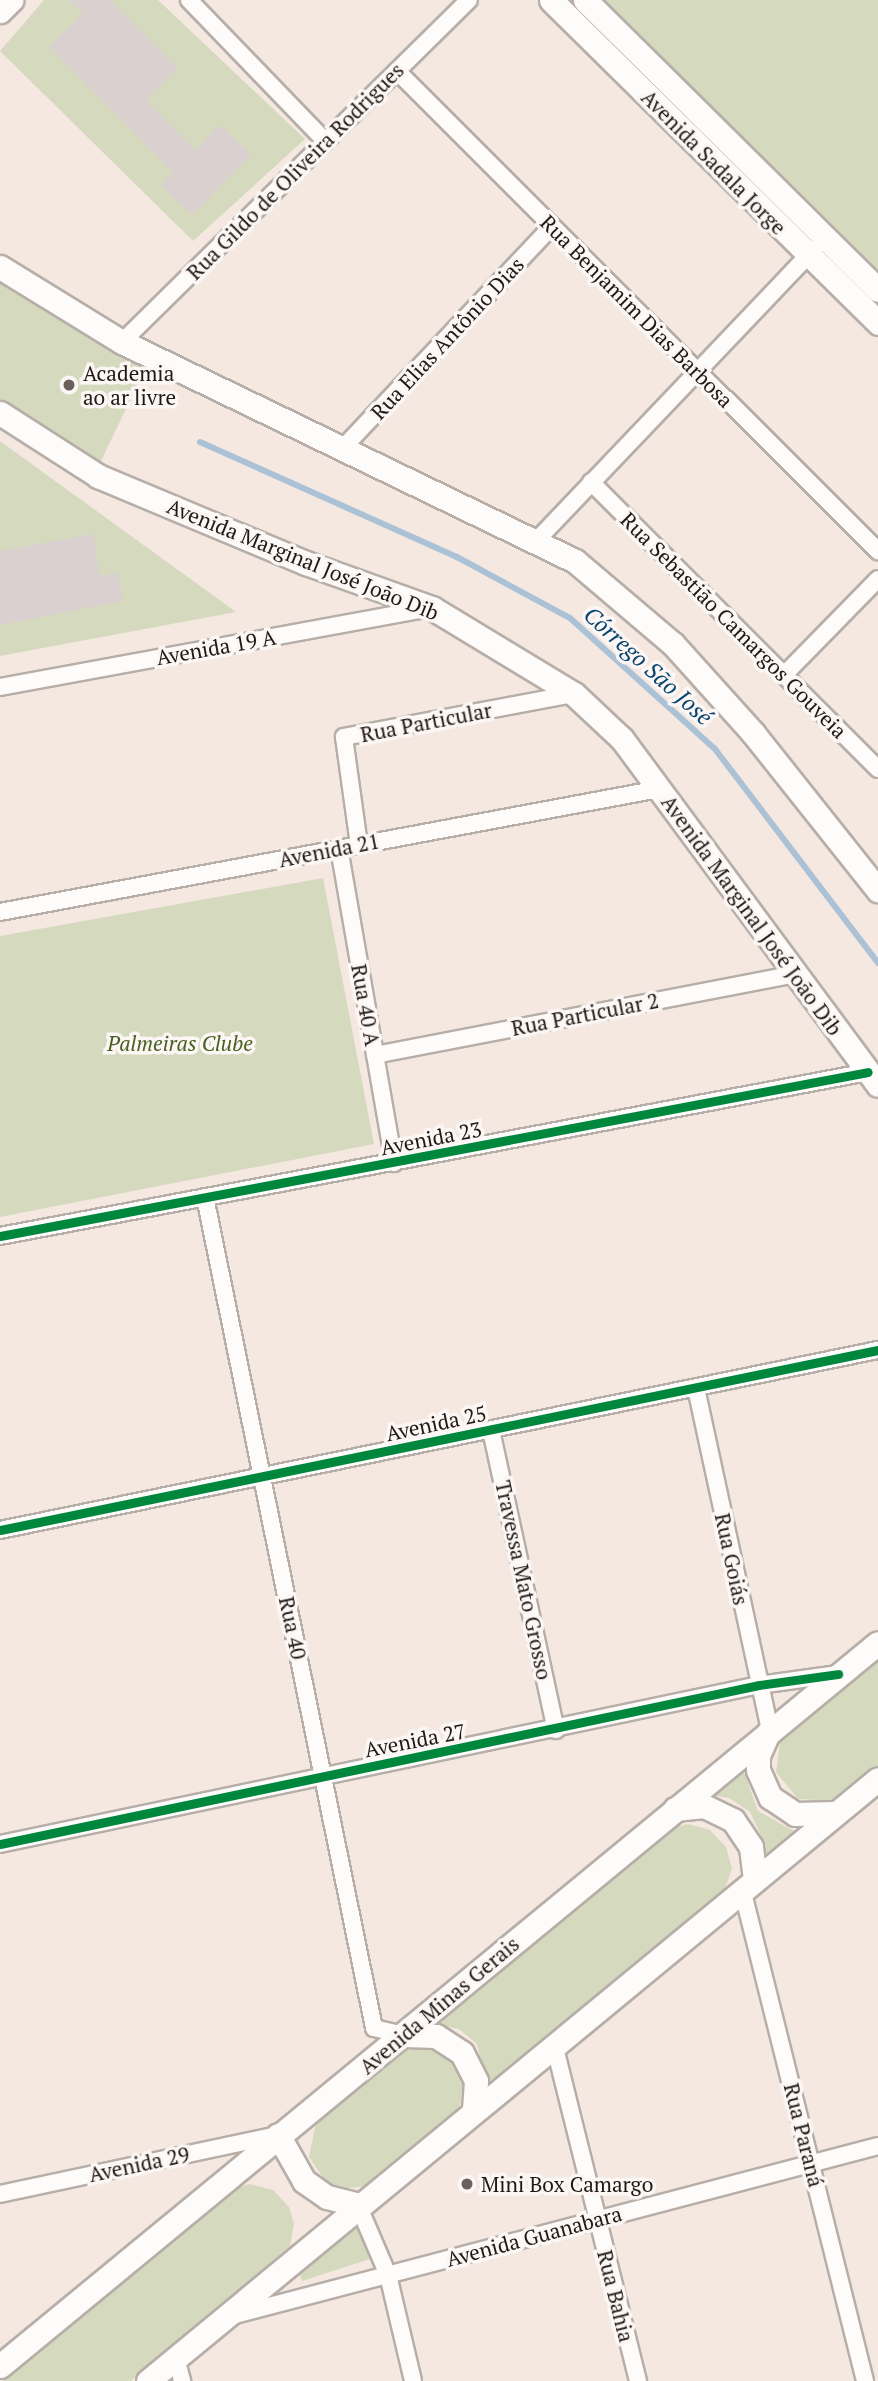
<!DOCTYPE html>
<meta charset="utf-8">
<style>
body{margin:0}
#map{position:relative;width:878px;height:2381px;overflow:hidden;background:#f5e8e1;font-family:"PT Serif",serif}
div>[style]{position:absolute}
.green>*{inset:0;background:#d5dabf}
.stream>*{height:6px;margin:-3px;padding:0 3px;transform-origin:3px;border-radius:3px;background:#abc1d6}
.building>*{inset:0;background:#dad0cf}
.roads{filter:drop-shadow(2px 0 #b7aea8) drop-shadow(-2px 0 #b7aea8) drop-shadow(0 2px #b7aea8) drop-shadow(0 -2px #b7aea8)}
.street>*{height:16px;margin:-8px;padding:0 8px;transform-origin:8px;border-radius:8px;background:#fefcfa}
.secondary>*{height:23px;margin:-11.5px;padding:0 11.5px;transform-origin:11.5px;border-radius:11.5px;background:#fefcfa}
.cycleway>*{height:9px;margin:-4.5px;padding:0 4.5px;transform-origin:4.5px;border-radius:4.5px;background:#00873e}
.dots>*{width:19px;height:19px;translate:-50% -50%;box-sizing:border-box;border:4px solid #fcf7f4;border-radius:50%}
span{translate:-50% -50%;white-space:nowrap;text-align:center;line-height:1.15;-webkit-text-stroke:7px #fcf7f4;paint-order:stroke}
.street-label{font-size:21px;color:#201814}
.poi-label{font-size:21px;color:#201814}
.left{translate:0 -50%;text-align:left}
.park-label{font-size:21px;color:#486122;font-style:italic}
.water-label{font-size:23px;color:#084571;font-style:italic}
</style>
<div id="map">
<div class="green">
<i style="clip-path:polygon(44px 0,158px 0,305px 139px,193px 241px,0 51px)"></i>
<i style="clip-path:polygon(603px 0,878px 0,878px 270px)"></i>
<i style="clip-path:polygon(0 283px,146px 367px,100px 463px,0 402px)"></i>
<i style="clip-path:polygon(0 441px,236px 612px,0 656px)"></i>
<i style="clip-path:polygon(323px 878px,374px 1144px,0 1217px,0 936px)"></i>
<i style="clip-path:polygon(878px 1660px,878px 1766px,833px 1801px,798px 1799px,776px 1772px,780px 1742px)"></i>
<i style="clip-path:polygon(743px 1769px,758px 1811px,796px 1832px,760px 1860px,761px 1835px,750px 1812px,729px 1798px,710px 1795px)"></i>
<i style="clip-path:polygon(688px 1824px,710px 1830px,726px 1847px,732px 1869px,724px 1891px,486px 2089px,477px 2044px,459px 2029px,435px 2024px,671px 1828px)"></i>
<i style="clip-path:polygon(428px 2045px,450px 2053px,465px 2078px,459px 2111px,366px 2186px,342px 2189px,326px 2182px,309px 2157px,316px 2123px,405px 2048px)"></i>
<i style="clip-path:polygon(250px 2184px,273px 2190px,289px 2207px,294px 2224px,290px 2246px,131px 2381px,2px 2381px,233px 2188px)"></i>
<i style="clip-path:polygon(351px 2228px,361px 2228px,370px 2259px,302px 2281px,299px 2272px)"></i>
</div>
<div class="stream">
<i style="left:200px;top:442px;width:282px;rotate:24.1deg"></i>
<i style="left:457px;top:557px;width:128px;rotate:28.4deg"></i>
<i style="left:570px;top:618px;width:195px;rotate:42.1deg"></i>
<i style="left:715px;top:749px;width:269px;rotate:52.7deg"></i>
</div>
<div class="building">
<i style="clip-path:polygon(69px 0,110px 0,178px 68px,146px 100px,195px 150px,220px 125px,251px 155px,192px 215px,161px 185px,173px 172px,49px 47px,83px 14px)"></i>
<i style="clip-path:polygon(94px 534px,99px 576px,118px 573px,123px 601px,0 625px,0 551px)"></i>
</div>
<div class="roads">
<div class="street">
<i style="left:189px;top:0;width:196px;rotate:46deg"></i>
<i style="left:397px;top:71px;width:680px;rotate:44.94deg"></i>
<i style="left:122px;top:342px;width:487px;rotate:-44.6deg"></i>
<i style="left:342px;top:449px;width:306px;rotate:-46.7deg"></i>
<i style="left:591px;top:482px;width:406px;rotate:45deg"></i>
<i style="left:537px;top:540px;width:402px;rotate:-46.4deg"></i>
<i style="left:784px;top:675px;width:134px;rotate:-45.6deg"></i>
<i style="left:0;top:687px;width:437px;rotate:-10.4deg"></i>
<i style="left:359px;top:845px;width:109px;rotate:-97.9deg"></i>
<i style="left:344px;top:737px;width:234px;rotate:-10.6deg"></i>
<i style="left:339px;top:848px;width:320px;rotate:80.1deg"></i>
<i style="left:0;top:912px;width:670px;rotate:-10.57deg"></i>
<i style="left:375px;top:1055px;width:428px;rotate:-10.9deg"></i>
<i style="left:205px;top:1197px;width:848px;rotate:78.5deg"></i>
<i style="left:374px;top:2028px;width:32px;rotate:13deg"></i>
<i style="left:0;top:1236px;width:883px;rotate:-10.7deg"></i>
<i style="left:696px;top:1388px;width:350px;rotate:77.8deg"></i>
<i style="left:491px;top:1430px;width:307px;rotate:77.8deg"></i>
<i style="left:0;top:1530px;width:896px;rotate:-11.59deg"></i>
<i style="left:0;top:1844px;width:775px;rotate:-11.83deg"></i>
<i style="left:759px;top:1685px;width:80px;rotate:-7.9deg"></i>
<i style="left:742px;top:1889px;width:507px;rotate:75.96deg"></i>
<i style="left:555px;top:2048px;width:343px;rotate:76deg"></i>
<i style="left:0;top:2194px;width:284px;rotate:-12deg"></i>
<i style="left:358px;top:2205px;width:76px;rotate:66.8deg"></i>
<i style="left:388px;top:2275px;width:109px;rotate:76.7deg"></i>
<i style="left:231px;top:2316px;width:669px;rotate:-14.72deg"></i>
<i style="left:176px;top:2358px;width:24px;rotate:75deg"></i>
</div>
<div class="secondary">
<i style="left:551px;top:0;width:460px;rotate:44.6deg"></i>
<i style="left:585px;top:0;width:412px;rotate:44.7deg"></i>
<i style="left:0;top:11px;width:16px;rotate:-45deg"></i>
<i style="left:0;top:267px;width:143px;rotate:31.6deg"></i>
<i style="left:122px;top:342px;width:503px;rotate:25.8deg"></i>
<i style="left:575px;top:561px;width:128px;rotate:40.3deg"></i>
<i style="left:673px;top:644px;width:120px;rotate:48deg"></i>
<i style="left:753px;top:733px;width:201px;rotate:51.5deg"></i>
<i style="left:0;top:413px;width:117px;rotate:32.7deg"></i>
<i style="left:98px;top:476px;width:225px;rotate:22.7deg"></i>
<i style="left:306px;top:563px;width:134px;rotate:19.7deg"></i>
<i style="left:432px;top:608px;width:166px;rotate:31.2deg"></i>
<i style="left:574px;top:694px;width:66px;rotate:43.2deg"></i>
<i style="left:622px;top:739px;width:430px;rotate:53.5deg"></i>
<i style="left:768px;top:1733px;width:24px;rotate:114deg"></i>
<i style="left:758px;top:1755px;width:15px;rotate:90deg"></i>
<i style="left:758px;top:1770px;width:30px;rotate:66deg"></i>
<i style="left:770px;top:1797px;width:30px;rotate:34deg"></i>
<i style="left:795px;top:1814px;width:40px;rotate:-1.4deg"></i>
<i style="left:675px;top:1809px;width:29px;rotate:-6deg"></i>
<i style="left:704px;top:1806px;width:32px;rotate:26deg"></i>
<i style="left:733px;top:1820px;width:32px;rotate:56deg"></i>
<i style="left:751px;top:1847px;width:31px;rotate:83deg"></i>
<i style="left:405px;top:2035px;width:31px;rotate:2deg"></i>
<i style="left:436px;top:2036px;width:31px;rotate:33deg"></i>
<i style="left:462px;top:2053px;width:31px;rotate:63deg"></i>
<i style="left:476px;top:2081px;width:31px;rotate:94deg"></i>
<i style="left:278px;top:2135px;width:53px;rotate:60.5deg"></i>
<i style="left:304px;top:2181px;width:28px;rotate:35deg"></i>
<i style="left:327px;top:2197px;width:32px;rotate:14deg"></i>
<i style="left:0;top:2366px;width:1137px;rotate:-39.47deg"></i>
<i style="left:148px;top:2381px;width:946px;rotate:-39.51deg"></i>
</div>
</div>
<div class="cycleway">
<i style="left:0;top:1236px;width:883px;rotate:-10.7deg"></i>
<i style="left:0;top:1530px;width:896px;rotate:-11.59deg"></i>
<i style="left:0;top:1844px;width:775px;rotate:-11.83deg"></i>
<i style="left:759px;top:1685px;width:80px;rotate:-7.9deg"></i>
</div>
<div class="dots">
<i style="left:69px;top:385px;background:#6b615c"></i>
<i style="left:467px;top:2184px;background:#6b615c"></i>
</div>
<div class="street-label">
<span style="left:714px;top:162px;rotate:45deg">Avenida Sadala Jorge</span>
<span style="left:295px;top:171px;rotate:-45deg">Rua Gildo de Oliveira Rodrigues</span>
<span style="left:637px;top:311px;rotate:45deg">Rua Benjamim Dias Barbosa</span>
<span style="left:447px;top:338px;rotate:-47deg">Rua Elias Antônio Dias</span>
<span style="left:303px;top:559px;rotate:22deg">Avenida Marginal José João Dib</span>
<span style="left:734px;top:625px;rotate:45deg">Rua Sebastião Camargos Gouveia</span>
<span style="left:216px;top:647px;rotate:-10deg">Avenida 19 A</span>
<span style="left:426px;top:722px;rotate:-11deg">Rua Particular</span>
<span style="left:329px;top:850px;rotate:-11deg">Avenida 21</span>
<span style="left:752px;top:915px;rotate:54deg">Avenida Marginal José João Dib</span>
<span style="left:366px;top:1005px;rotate:80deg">Rua 40 A</span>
<span style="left:585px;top:1014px;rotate:-11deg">Rua Particular 2</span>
<span style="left:431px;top:1138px;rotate:-11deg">Avenida 23</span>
<span style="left:436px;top:1423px;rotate:-12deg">Avenida 25</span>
<span style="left:732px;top:1559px;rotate:78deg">Rua Goiás</span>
<span style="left:524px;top:1580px;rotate:78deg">Travessa Mato Grosso</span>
<span style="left:293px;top:1628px;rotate:78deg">Rua 40</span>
<span style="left:415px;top:1740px;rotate:-11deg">Avenida 27</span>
<span style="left:439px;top:2005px;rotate:-40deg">Avenida Minas Gerais</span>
<span style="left:804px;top:2135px;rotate:76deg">Rua Paraná</span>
<span style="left:139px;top:2164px;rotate:-12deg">Avenida 29</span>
<span style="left:534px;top:2236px;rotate:-15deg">Avenida Guanabara</span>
<span style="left:616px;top:2296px;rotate:76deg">Rua Bahia</span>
</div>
<div class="poi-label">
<span class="left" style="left:83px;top:385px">Academia<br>ao ar livre</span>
<span class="left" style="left:481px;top:2184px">Mini Box Camargo</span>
</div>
<div class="park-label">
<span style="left:180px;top:1043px">Palmeiras Clube</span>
</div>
<div class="water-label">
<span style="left:648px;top:666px;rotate:42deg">Córrego São José</span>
</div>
</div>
